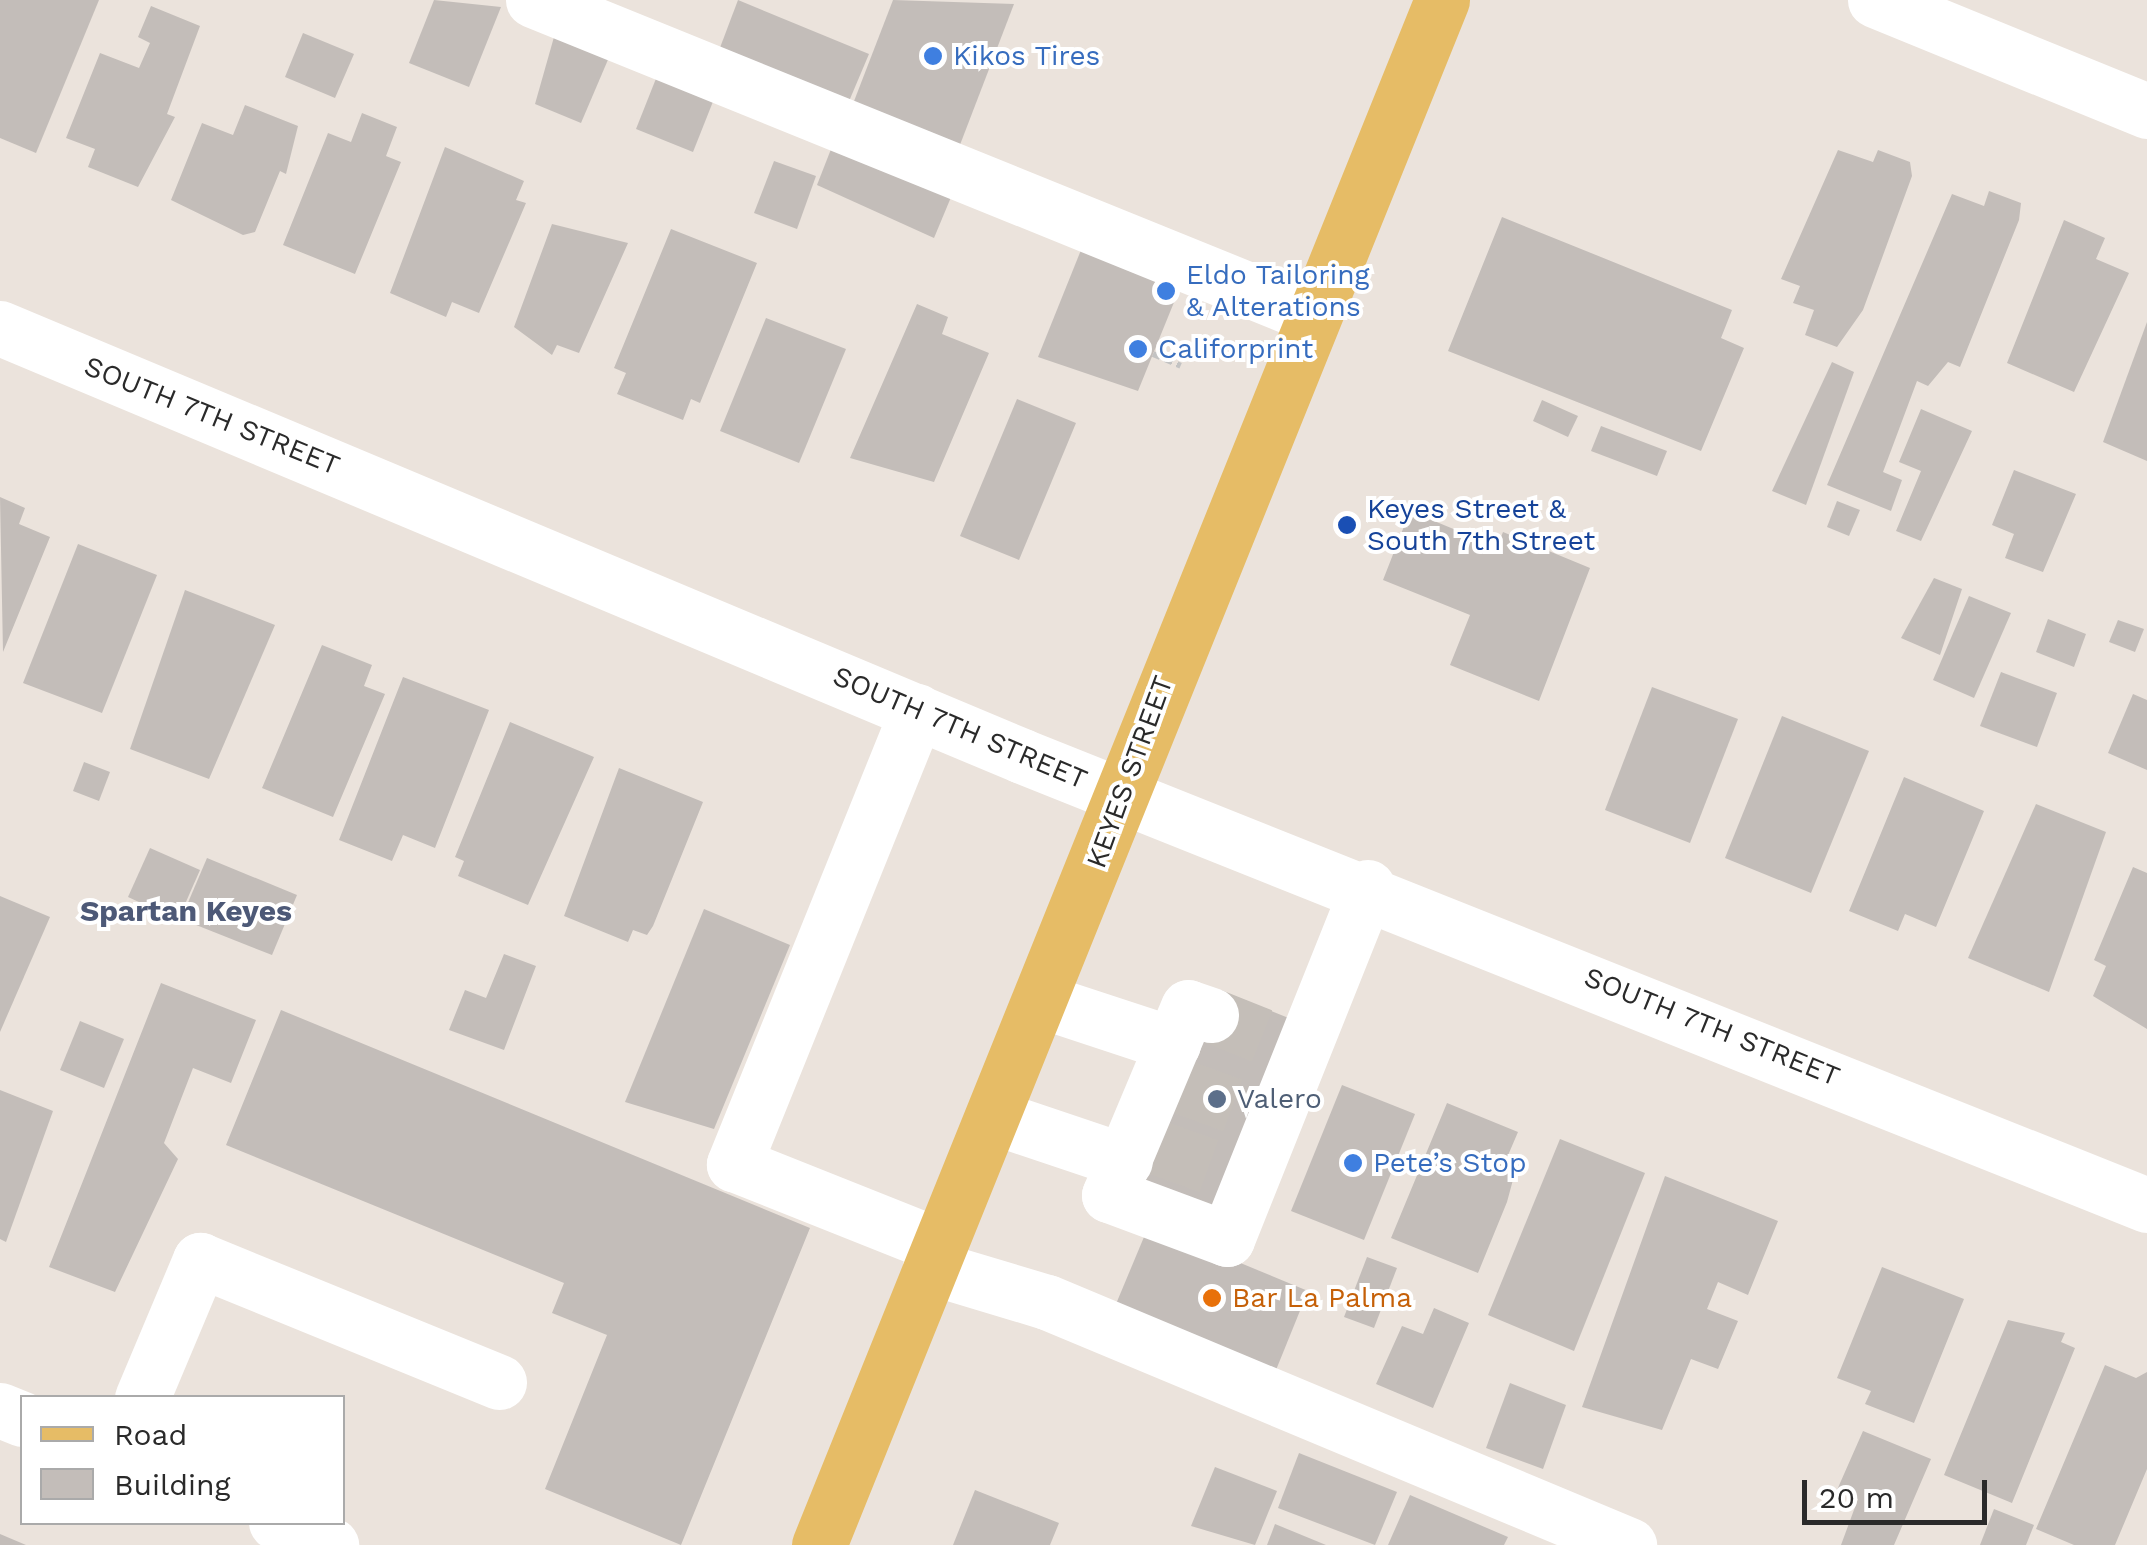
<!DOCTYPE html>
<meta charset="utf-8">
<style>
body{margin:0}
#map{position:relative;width:2147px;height:1545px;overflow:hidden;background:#ebe3dc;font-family:"Work Sans",sans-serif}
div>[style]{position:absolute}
.building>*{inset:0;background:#c3bdb9}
.minor-tunnel>*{height:55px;margin-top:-27.5px;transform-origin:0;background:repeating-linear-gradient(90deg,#c4beb8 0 55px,transparent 0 83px)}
.path>*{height:6px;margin-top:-3px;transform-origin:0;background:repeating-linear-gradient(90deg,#c3c3c3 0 8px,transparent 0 13px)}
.minor>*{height:55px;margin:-27.5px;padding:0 27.5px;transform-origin:27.5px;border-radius:27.5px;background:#fff}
.major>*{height:55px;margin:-27.5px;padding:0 27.5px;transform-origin:27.5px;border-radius:27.5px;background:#e6bc66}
.dots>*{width:28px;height:28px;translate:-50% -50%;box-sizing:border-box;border:5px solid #fff;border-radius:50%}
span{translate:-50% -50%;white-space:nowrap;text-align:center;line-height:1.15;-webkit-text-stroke:8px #fff;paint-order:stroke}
.shop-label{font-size:28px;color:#366cbe}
.left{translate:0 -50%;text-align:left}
.street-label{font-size:28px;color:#2a2a2a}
.transit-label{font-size:28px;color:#164399}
.service-label{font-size:28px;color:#4e5e75}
.food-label{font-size:28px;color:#c56008}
.neighbourhood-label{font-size:30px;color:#4d5977;font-weight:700}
.legend{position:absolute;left:20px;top:1395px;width:325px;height:130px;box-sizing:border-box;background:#fff;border:2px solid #aaa;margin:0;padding:12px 18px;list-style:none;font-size:30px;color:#2a2a2a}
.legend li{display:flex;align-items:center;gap:20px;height:50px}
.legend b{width:50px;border:2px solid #aaa}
.scale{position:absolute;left:1802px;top:1480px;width:185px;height:45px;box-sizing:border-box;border:5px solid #2a2a2a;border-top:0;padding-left:12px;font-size:30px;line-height:35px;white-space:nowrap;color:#2a2a2a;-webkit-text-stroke:8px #fff;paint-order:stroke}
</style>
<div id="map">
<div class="building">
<i style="clip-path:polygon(0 0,99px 0,36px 153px,0 138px)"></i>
<i style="clip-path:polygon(434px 0,501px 7px,469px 87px,409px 63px)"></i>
<i style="clip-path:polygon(738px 0,869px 54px,847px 106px,718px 53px)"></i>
<i style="clip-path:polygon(893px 0,1014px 4px,958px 150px,851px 109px)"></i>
<i style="clip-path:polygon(151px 6px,200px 26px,167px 114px,175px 117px,138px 187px,88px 167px,95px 149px,66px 138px,100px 53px,139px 68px,150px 43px,138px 37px)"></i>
<i style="clip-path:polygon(303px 33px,354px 54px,335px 98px,285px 77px)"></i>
<i style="clip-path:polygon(554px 37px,610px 55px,581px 123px,535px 104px)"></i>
<i style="clip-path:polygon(659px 71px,716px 94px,693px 152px,636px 129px)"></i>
<i style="clip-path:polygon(245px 105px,298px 126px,286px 174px,280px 171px,255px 232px,243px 235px,171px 200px,202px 123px,233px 135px)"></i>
<i style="clip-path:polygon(362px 113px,397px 127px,386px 156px,401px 162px,355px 274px,283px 245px,328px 133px,351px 142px)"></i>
<i style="clip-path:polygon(833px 144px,954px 190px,934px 238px,817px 185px)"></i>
<i style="clip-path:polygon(445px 147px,524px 181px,516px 200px,526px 203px,479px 313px,452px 302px,446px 317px,390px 293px)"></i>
<i style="clip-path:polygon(1838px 150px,1873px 162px,1878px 150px,1910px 162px,1912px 176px,1863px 310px,1837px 347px,1805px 335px,1814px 310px,1793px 303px,1800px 286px,1781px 279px)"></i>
<i style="clip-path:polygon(774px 161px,816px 176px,797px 229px,754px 213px)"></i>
<i style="clip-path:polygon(1989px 191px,2021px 203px,2019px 220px,1960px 367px,1948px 362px,1928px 386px,1917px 381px,1883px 472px,1902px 480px,1891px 511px,1827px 485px,1952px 194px,1984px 206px)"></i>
<i style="clip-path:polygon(1502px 217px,1732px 310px,1721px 338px,1744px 348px,1701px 451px,1448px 351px)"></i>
<i style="clip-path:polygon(2064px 220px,2105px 238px,2096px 259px,2129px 273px,2074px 392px,2007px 363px)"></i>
<i style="clip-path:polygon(552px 224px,628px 243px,579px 353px,557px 345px,552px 355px,514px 327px)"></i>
<i style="clip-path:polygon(671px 229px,757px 263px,700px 403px,691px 399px,683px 420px,617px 394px,626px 373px,614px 368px)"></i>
<i style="clip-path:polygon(1083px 245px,1181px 285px,1138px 391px,1038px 357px)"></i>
<i style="clip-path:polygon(917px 304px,948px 317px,942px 334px,989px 353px,934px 482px,850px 458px)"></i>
<i style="clip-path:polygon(766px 318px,846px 349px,799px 463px,720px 431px)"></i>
<i style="clip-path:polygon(2147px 322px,2147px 461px,2103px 442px)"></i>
<i style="clip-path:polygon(1832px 362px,1854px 372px,1806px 505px,1772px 491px)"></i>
<i style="clip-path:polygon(1017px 399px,1076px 423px,1019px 560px,960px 536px)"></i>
<i style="clip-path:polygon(1542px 400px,1578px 416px,1568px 437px,1533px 421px)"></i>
<i style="clip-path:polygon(1921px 409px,1972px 431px,1921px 541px,1896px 531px,1921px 471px,1899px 462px)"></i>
<i style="clip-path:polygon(1601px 426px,1667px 451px,1657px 476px,1591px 451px)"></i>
<i style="clip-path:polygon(2014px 470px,2076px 494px,2043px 572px,2005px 558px,2014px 534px,1992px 525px)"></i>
<i style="clip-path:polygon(0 497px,25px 508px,19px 524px,50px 537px,3px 652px)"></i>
<i style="clip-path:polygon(1837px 501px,1860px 510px,1849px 536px,1827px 527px)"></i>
<i style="clip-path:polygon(1410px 511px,1497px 547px,1503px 532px,1590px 568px,1539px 701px,1450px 665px,1470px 615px,1383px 580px)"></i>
<i style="clip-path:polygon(78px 544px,157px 575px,102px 713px,23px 683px)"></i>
<i style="clip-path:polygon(1934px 578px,1962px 589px,1940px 655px,1901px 638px)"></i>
<i style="clip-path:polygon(185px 590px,275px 625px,209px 779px,130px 749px)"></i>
<i style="clip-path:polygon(1969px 596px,2011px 613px,1974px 698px,1933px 680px)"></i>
<i style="clip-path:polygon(2048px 619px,2086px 634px,2074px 667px,2036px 652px)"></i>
<i style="clip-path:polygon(2118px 620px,2144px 629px,2135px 652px,2109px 642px)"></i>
<i style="clip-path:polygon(322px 645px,372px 665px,364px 686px,385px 694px,333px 817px,262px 788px)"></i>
<i style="clip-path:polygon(2001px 672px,2057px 693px,2037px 747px,1980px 726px)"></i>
<i style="clip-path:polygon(403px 677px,489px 710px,435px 848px,403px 835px,392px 861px,339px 840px)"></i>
<i style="clip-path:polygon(1652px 687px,1738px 719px,1690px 843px,1605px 810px)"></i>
<i style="clip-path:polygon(2133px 694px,2147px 700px,2147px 770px,2108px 753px)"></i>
<i style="clip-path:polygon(1782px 716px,1869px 751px,1811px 893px,1725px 858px)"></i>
<i style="clip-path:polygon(510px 722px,594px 757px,528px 905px,458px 876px,464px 861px,455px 857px)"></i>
<i style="clip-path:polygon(84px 762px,110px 772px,99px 801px,73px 791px)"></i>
<i style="clip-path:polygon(619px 768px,703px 802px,653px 926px,647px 935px,633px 930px,628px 942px,564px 916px)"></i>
<i style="clip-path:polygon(1904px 777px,1984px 811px,1936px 927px,1905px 914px,1898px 931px,1849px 911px)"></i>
<i style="clip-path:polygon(2036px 804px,2106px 832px,2049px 992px,1968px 958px)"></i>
<i style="clip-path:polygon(150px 848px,200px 870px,178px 920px,128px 897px)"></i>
<i style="clip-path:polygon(207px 858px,297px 895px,272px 955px,181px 919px)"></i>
<i style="clip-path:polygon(2133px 867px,2147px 873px,2147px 1029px,2093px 996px,2106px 966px,2094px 960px)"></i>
<i style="clip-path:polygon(0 896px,50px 917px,0 1032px)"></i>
<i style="clip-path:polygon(704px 909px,790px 945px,714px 1129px,625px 1102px)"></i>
<i style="clip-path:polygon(504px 954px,536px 966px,504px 1050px,449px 1030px,465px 990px,486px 998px)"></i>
<i style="clip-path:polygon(161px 983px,256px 1020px,231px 1083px,193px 1068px,164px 1143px,178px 1159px,115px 1292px,49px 1267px)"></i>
<i style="clip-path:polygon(1220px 990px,1291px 1019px,1209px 1222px,1138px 1193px)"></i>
<i style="clip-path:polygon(281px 1010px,810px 1228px,681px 1545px,545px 1489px,607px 1335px,552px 1313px,564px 1283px,226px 1145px)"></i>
<i style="clip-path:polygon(80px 1021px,124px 1039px,104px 1088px,60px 1070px)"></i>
<i style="clip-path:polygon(1342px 1085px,1415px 1114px,1364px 1240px,1291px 1211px)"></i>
<i style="clip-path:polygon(0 1090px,53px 1111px,6px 1242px,0 1239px)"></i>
<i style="clip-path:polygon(1447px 1103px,1518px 1132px,1506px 1160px,1517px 1165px,1507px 1202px,1478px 1273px,1391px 1238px)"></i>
<i style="clip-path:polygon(1560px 1139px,1645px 1173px,1574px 1351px,1488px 1315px)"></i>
<i style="clip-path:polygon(1665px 1176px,1778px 1221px,1748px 1295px,1718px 1282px,1707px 1309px,1738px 1321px,1718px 1369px,1691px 1359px,1662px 1430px,1582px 1407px)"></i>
<i style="clip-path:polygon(1149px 1225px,1308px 1291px,1276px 1370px,1116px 1304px)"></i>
<i style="clip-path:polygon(1367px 1257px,1397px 1268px,1374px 1328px,1344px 1317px)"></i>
<i style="clip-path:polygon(1882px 1267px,1964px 1299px,1914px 1423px,1865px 1404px,1871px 1391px,1837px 1378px)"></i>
<i style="clip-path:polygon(1434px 1308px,1469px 1323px,1433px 1408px,1376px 1384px,1402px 1326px,1423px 1334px)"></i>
<i style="clip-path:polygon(2008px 1320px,2065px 1333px,2061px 1342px,2075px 1348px,2012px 1503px,1944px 1475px)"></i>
<i style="clip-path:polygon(2105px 1365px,2136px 1378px,2147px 1372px,2147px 1469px,2115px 1545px,2074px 1545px,2036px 1529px)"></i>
<i style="clip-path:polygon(1510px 1383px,1566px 1405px,1543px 1469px,1486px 1448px)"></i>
<i style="clip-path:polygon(1863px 1431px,1931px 1459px,1894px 1545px,1841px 1545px,1858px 1499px,1837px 1490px)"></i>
<i style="clip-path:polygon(1299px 1453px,1397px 1492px,1375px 1545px,1278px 1508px)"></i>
<i style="clip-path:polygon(1215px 1467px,1277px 1491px,1255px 1545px,1191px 1526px)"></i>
<i style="clip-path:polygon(975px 1490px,1059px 1523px,1050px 1545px,953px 1545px)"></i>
<i style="clip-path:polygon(1410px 1495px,1508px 1537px,1504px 1545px,1388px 1545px)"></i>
<i style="clip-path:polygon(1994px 1509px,2034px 1525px,2026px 1545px,1980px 1545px)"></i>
<i style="clip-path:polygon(1275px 1524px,1326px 1545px,1267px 1545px)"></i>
<i style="clip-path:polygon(0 1534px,26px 1545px,0 1545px)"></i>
</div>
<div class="minor-tunnel">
<i style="left:1211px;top:1015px;width:75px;rotate:21.8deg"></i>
<i style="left:1181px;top:1086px;width:76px;rotate:20.1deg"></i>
<i style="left:1157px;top:1147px;width:77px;rotate:19.9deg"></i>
</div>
<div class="path">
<i style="left:1153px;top:354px;width:30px;rotate:23deg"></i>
</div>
<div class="minor">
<i style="left:533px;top:0;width:842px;rotate:22.05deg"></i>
<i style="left:1875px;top:0;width:294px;rotate:22.2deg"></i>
<i style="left:0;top:328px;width:1108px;rotate:22.72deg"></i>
<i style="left:1022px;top:756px;width:1211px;rotate:21.76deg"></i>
<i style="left:917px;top:711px;width:489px;rotate:112deg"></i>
<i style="left:734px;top:1164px;width:222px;rotate:21.7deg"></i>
<i style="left:1039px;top:1000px;width:141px;rotate:18.2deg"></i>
<i style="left:1211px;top:1015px;width:24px;rotate:-161deg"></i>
<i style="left:1188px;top:1007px;width:204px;rotate:112.8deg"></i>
<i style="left:1109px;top:1195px;width:126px;rotate:20.4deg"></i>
<i style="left:1227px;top:1239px;width:379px;rotate:-68.2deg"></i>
<i style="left:994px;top:1117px;width:138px;rotate:18.6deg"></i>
<i style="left:930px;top:1267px;width:122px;rotate:16.7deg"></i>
<i style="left:1047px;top:1302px;width:631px;rotate:22.66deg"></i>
<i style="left:142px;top:1398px;width:150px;rotate:-67.2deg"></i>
<i style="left:200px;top:1260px;width:323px;rotate:22.2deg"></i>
<i style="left:0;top:1410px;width:24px;rotate:22deg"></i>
<i style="left:276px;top:1522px;width:60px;rotate:22.7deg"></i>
</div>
<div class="major">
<i style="left:819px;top:1545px;width:1666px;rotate:-68.04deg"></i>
</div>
<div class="dots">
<i style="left:933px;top:56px;background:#3f7fe0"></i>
<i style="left:1166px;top:291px;background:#3f7fe0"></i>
<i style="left:1138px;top:349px;background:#3f7fe0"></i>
<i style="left:1347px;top:525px;background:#1a4fb4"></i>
<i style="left:1217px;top:1099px;background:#5c6f8a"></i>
<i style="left:1353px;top:1163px;background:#3f7fe0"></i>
<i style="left:1212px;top:1298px;background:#e8710a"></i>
</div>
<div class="shop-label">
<span class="left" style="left:953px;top:56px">Kikos Tires</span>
<span class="left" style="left:1186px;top:291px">Eldo Tailoring<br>&amp; Alterations</span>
<span class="left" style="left:1158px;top:349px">Califorprint</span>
<span class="left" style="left:1373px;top:1163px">Pete’s Stop</span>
</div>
<div class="street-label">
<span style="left:212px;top:416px;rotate:22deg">SOUTH 7TH STREET</span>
<span style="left:960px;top:728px;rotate:23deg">SOUTH 7TH STREET</span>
<span style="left:1130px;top:772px;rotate:-70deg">KEYES STREET</span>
<span style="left:1712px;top:1027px;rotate:22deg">SOUTH 7TH STREET</span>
</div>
<div class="transit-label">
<span class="left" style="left:1367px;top:525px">Keyes Street &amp;<br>South 7th Street</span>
</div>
<div class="service-label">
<span class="left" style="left:1237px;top:1099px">Valero</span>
</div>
<div class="food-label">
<span class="left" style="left:1232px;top:1298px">Bar La Palma</span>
</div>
<div class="neighbourhood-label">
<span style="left:186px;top:911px">Spartan Keyes</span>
</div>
<ul class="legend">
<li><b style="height:12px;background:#e6bc66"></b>Road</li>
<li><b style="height:28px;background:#c3bdb9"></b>Building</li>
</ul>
<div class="scale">20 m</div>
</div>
